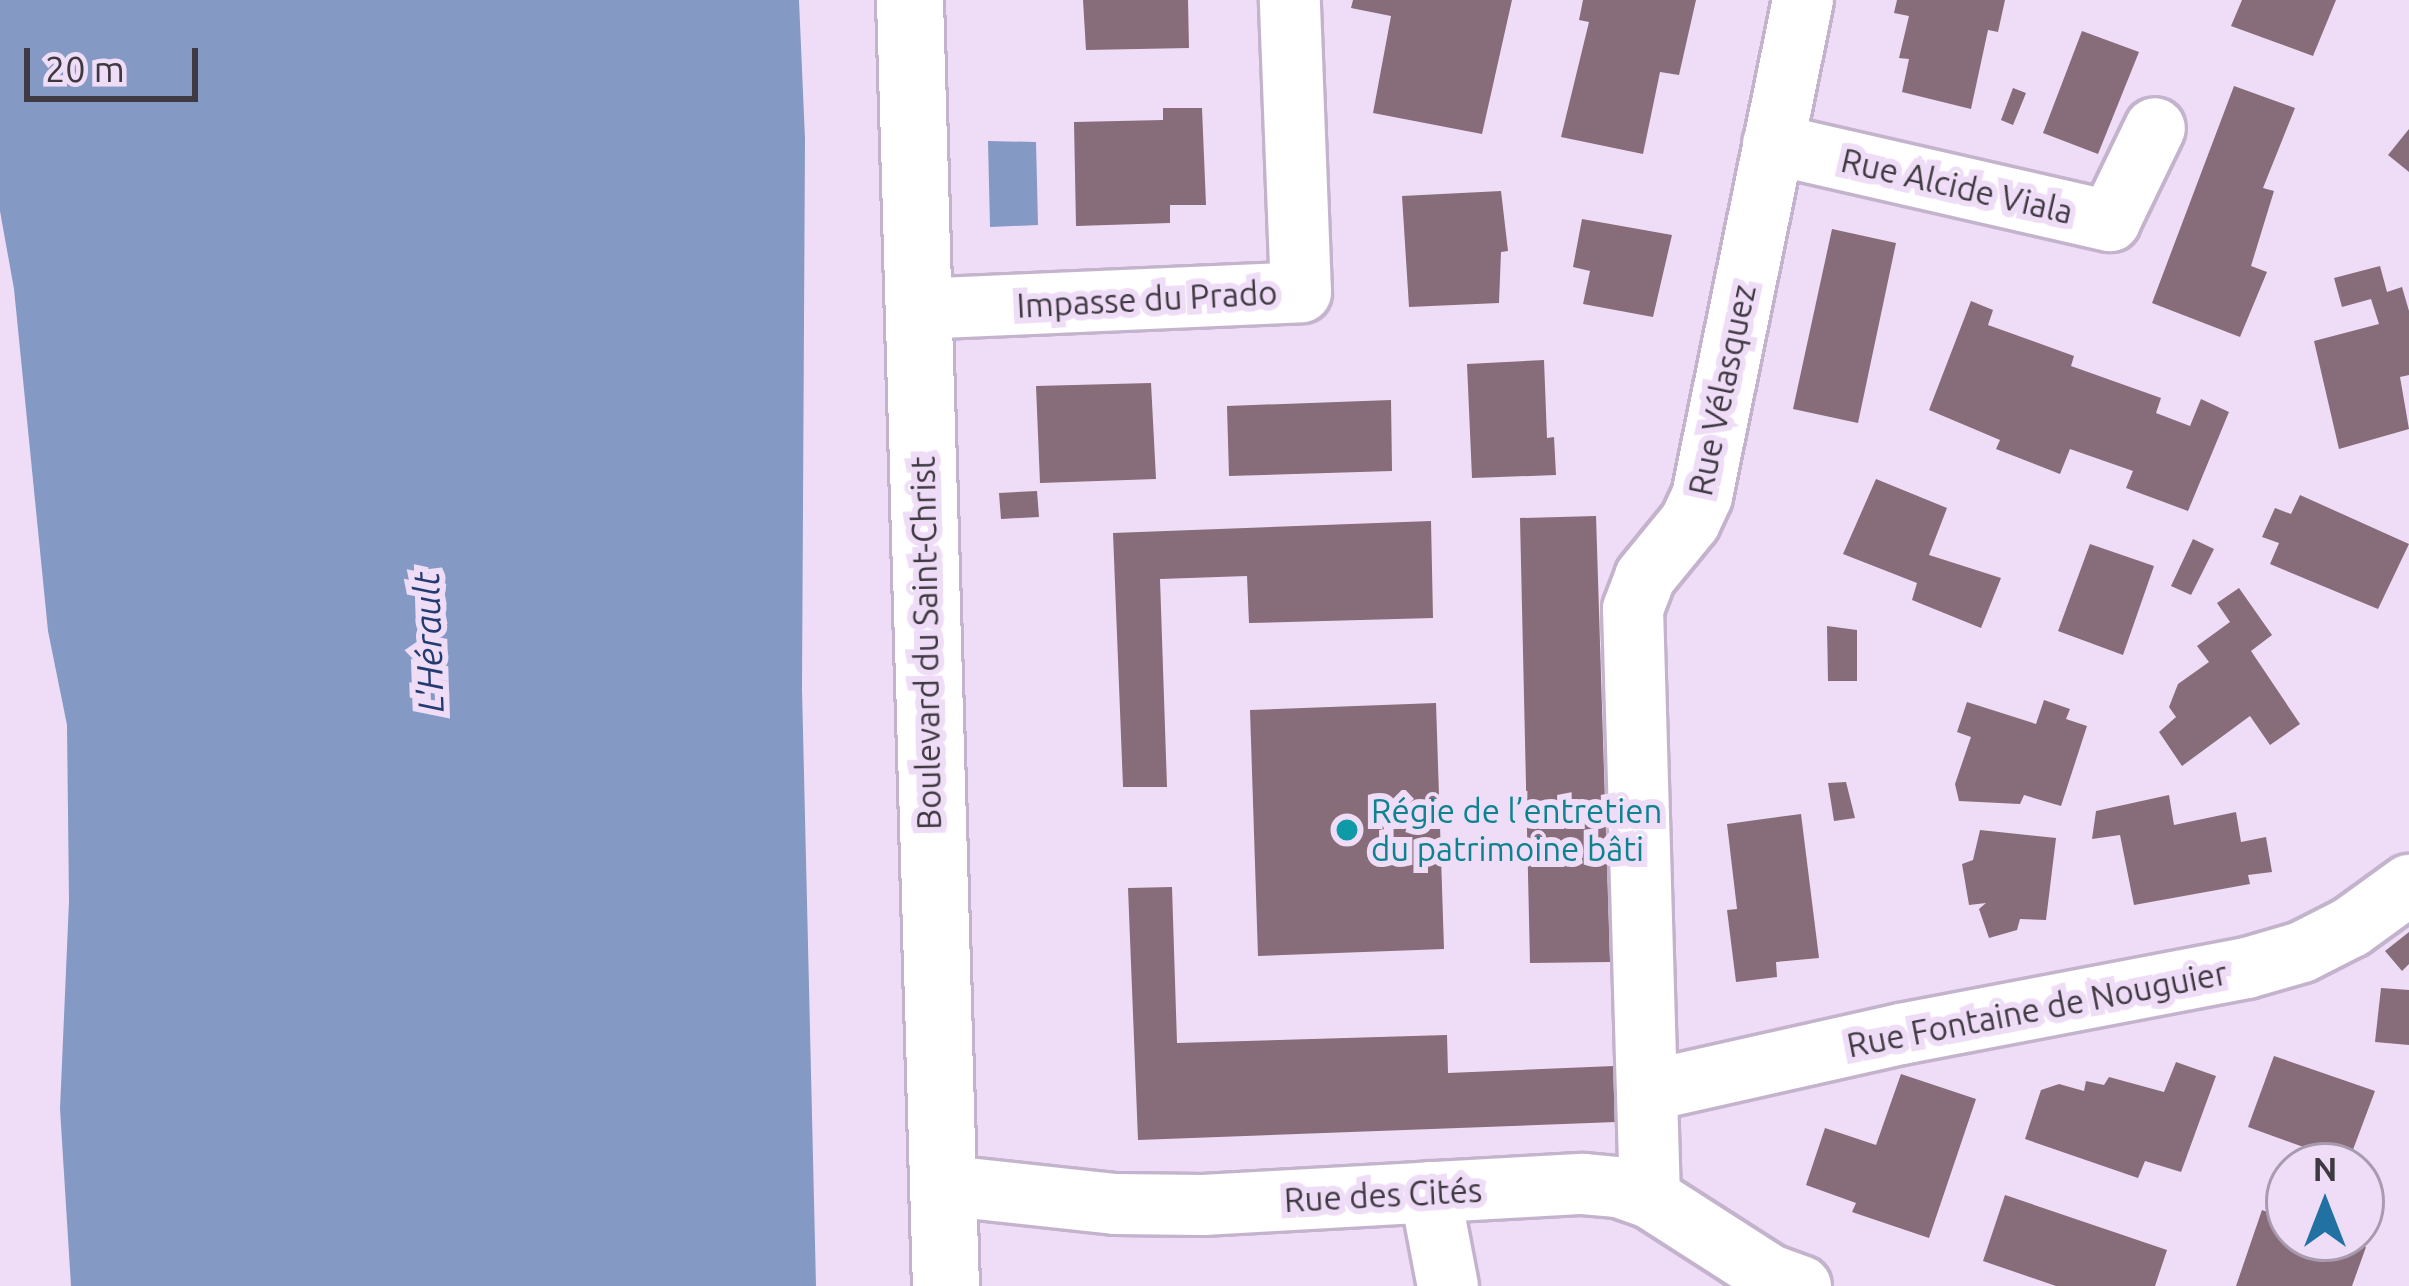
<!DOCTYPE html>
<meta charset="utf-8">
<style>
body{margin:0}
#map{position:relative;width:2409px;height:1286px;overflow:hidden;background:#efddf7;font-family:Ubuntu,sans-serif}
div>[style]{position:absolute}
.water>*{inset:0;background:#8499c4}
.building>*{inset:0;background:#876c79}
.roads{filter:drop-shadow(3px 0 #c4b3cc) drop-shadow(-3px 0 #c4b3cc) drop-shadow(0 3px #c4b3cc) drop-shadow(0 -3px #c4b3cc)}
.minor>*{height:60px;margin:-30px;padding:0 30px;transform-origin:30px;border-radius:30px;background:#fff}
.tertiary>*{height:66px;margin:-33px;padding:0 33px;transform-origin:33px;border-radius:33px;background:#fff}
.dots>*{width:33px;height:33px;translate:-50% -50%;box-sizing:border-box;border:6px solid #efddf7;border-radius:50%}
span{translate:-50% -50%;white-space:nowrap;text-align:center;line-height:1.15;-webkit-text-stroke:12px #efddf7;paint-order:stroke}
.street-label{font-size:33px;color:#3f3942}
.culture-label{font-size:33px;color:#0d838f}
.left{translate:0 -50%;text-align:left}
.water-label{font-size:36px;color:#243b71;font-style:italic}
.north{position:absolute;left:2265px;top:1142px;width:120px;height:120px;box-sizing:border-box;background:#efddf7;border:3px solid #a99baf;border-radius:50%;rotate:0deg;font-size:33px;font-weight:700;line-height:48px;text-align:center;color:#3f3942}
.north::after{content:'';display:block;margin:auto;width:42px;height:54px;background:#2171a3;clip-path:polygon(50% 0,100% 100%,50% 72%,0 100%)}
.scale{position:absolute;left:24px;top:48px;width:174px;height:54px;box-sizing:border-box;border:6px solid #3f3942;border-top:0;padding-left:15px;font-size:36px;line-height:42px;white-space:nowrap;color:#3f3942;-webkit-text-stroke:9px #efddf7;paint-order:stroke}
</style>
<div id="map">
<div class="water">
<i style="clip-path:polygon(0 0,799px 0,805px 139px,802px 689px,816px 1286px,71px 1286px,60px 1109px,69px 901px,67px 725px,48px 631px,14px 289px,0 211px)"></i>
<i style="clip-path:polygon(988px 141px,1036px 142px,1038px 225px,990px 227px)"></i>
</div>
<div class="building">
<i style="clip-path:polygon(1083px 0,1188px 0,1189px 48px,1086px 50px)"></i>
<i style="clip-path:polygon(1353px 0,1512px 0,1482px 134px,1373px 113px,1391px 16px,1351px 8px)"></i>
<i style="clip-path:polygon(1583px 0,1696px 0,1679px 75px,1660px 72px,1643px 154px,1561px 137px,1589px 22px,1579px 20px)"></i>
<i style="clip-path:polygon(1897px 0,2005px 0,1998px 32px,1988px 30px,1971px 109px,1902px 92px,1909px 59px,1899px 58px,1909px 16px,1894px 13px)"></i>
<i style="clip-path:polygon(2242px 0,2336px 0,2313px 56px,2231px 26px)"></i>
<i style="clip-path:polygon(2082px 31px,2139px 52px,2098px 154px,2043px 133px)"></i>
<i style="clip-path:polygon(2234px 86px,2295px 108px,2263px 188px,2274px 191px,2251px 266px,2267px 272px,2240px 337px,2152px 303px)"></i>
<i style="clip-path:polygon(2013px 88px,2026px 93px,2013px 125px,2001px 120px)"></i>
<i style="clip-path:polygon(1163px 108px,1202px 108px,1206px 205px,1170px 205px,1170px 223px,1076px 226px,1074px 122px,1163px 120px)"></i>
<i style="clip-path:polygon(2409px 129px,2409px 172px,2388px 155px)"></i>
<i style="clip-path:polygon(1501px 191px,1508px 251px,1501px 252px,1499px 303px,1409px 307px,1402px 196px)"></i>
<i style="clip-path:polygon(1582px 219px,1672px 235px,1653px 317px,1583px 304px,1590px 271px,1573px 267px)"></i>
<i style="clip-path:polygon(1832px 229px,1896px 243px,1858px 423px,1793px 409px)"></i>
<i style="clip-path:polygon(2380px 266px,2387px 292px,2402px 287px,2409px 311px,2409px 375px,2400px 377px,2409px 429px,2339px 449px,2314px 341px,2379px 324px,2371px 299px,2342px 307px,2334px 278px)"></i>
<i style="clip-path:polygon(1971px 301px,1993px 310px,1988px 325px,2074px 356px,2071px 366px,2161px 398px,2156px 413px,2190px 426px,2201px 399px,2229px 412px,2188px 511px,2126px 488px,2133px 471px,2070px 449px,2060px 474px,1996px 449px,2000px 440px,1929px 410px)"></i>
<i style="clip-path:polygon(1544px 360px,1547px 438px,1554px 437px,1556px 475px,1472px 478px,1467px 364px)"></i>
<i style="clip-path:polygon(1151px 383px,1156px 479px,1040px 483px,1036px 386px)"></i>
<i style="clip-path:polygon(1391px 400px,1392px 471px,1229px 476px,1227px 406px)"></i>
<i style="clip-path:polygon(1876px 479px,1947px 508px,1929px 555px,2001px 578px,1981px 628px,1912px 600px,1917px 583px,1843px 554px)"></i>
<i style="clip-path:polygon(1037px 491px,1039px 517px,1001px 519px,999px 493px)"></i>
<i style="clip-path:polygon(2300px 495px,2409px 544px,2378px 609px,2270px 564px,2279px 543px,2262px 537px,2275px 508px,2291px 514px)"></i>
<i style="clip-path:polygon(1596px 516px,1610px 962px,1530px 963px,1520px 518px)"></i>
<i style="clip-path:polygon(1431px 521px,1433px 618px,1249px 623px,1247px 576px,1160px 579px,1167px 787px,1123px 787px,1113px 533px)"></i>
<i style="clip-path:polygon(2193px 539px,2214px 549px,2191px 595px,2171px 586px)"></i>
<i style="clip-path:polygon(2090px 544px,2154px 566px,2123px 655px,2058px 631px)"></i>
<i style="clip-path:polygon(2239px 588px,2272px 635px,2251px 651px,2300px 724px,2270px 745px,2250px 716px,2182px 766px,2159px 732px,2176px 717px,2169px 707px,2178px 684px,2209px 662px,2197px 646px,2230px 622px,2217px 603px)"></i>
<i style="clip-path:polygon(1827px 626px,1857px 630px,1857px 681px,1828px 681px)"></i>
<i style="clip-path:polygon(2044px 700px,2070px 709px,2066px 719px,2087px 726px,2061px 806px,2024px 795px,2020px 804px,1959px 801px,1955px 784px,1971px 737px,1957px 732px,1967px 702px,2036px 724px)"></i>
<i style="clip-path:polygon(1436px 703px,1444px 949px,1258px 956px,1250px 710px)"></i>
<i style="clip-path:polygon(1846px 782px,1855px 818px,1834px 821px,1828px 783px)"></i>
<i style="clip-path:polygon(2169px 795px,2174px 825px,2236px 812px,2241px 842px,2266px 837px,2272px 872px,2248px 875px,2250px 884px,2134px 905px,2120px 835px,2092px 839px,2096px 811px)"></i>
<i style="clip-path:polygon(1801px 814px,1819px 958px,1776px 962px,1777px 977px,1736px 982px,1727px 910px,1737px 909px,1727px 824px)"></i>
<i style="clip-path:polygon(1980px 830px,2056px 838px,2046px 920px,2020px 919px,2017px 930px,1989px 938px,1979px 909px,1986px 903px,1969px 905px,1962px 864px,1973px 860px)"></i>
<i style="clip-path:polygon(1172px 887px,1177px 1043px,1447px 1035px,1448px 1073px,1614px 1066px,1616px 1122px,1138px 1140px,1128px 888px)"></i>
<i style="clip-path:polygon(2409px 932px,2409px 964px,2402px 971px,2385px 951px)"></i>
<i style="clip-path:polygon(2381px 988px,2409px 990px,2409px 1045px,2375px 1042px)"></i>
<i style="clip-path:polygon(2274px 1056px,2375px 1091px,2348px 1163px,2248px 1127px)"></i>
<i style="clip-path:polygon(2176px 1062px,2216px 1076px,2181px 1172px,2145px 1161px,2138px 1178px,2025px 1139px,2041px 1090px,2059px 1084px,2084px 1091px,2086px 1081px,2104px 1085px,2109px 1077px,2164px 1092px)"></i>
<i style="clip-path:polygon(1901px 1074px,1976px 1099px,1929px 1238px,1852px 1212px,1856px 1203px,1806px 1185px,1825px 1128px,1876px 1145px)"></i>
<i style="clip-path:polygon(2005px 1195px,2167px 1250px,2155px 1286px,2056px 1286px,1983px 1261px)"></i>
<i style="clip-path:polygon(2262px 1210px,2289px 1220px,2289px 1238px,2340px 1238px,2366px 1247px,2352px 1286px,2236px 1286px)"></i>
</div>
<div class="roads">
<div class="minor">
<i style="left:1773px;top:144px;width:346px;rotate:12.9deg"></i>
<i style="left:2110px;top:221px;width:103px;rotate:-64.2deg"></i>
<i style="left:918px;top:309px;width:383px;rotate:-2.5deg"></i>
<i style="left:1301px;top:292px;width:292px;rotate:-92.2deg"></i>
<i style="left:1648px;top:1091px;width:259px;rotate:-12.7deg"></i>
<i style="left:1901px;top:1034px;width:352px;rotate:-10.8deg"></i>
<i style="left:2247px;top:968px;width:57px;rotate:-16.2deg"></i>
<i style="left:2302px;top:952px;width:55px;rotate:-27deg"></i>
<i style="left:2351px;top:927px;width:72px;rotate:-35.9deg"></i>
<i style="left:940px;top:1185px;width:176px;rotate:6.2deg"></i>
<i style="left:1115px;top:1204px;width:88px;rotate:0.7deg"></i>
<i style="left:1203px;top:1205px;width:381px;rotate:-3.2deg"></i>
<i style="left:1583px;top:1184px;width:35px;rotate:5deg"></i>
<i style="left:1618px;top:1187px;width:34px;rotate:19deg"></i>
<i style="left:1650px;top:1198px;width:143px;rotate:32.7deg"></i>
<i style="left:1770px;top:1275px;width:33px;rotate:20deg"></i>
<i style="left:1430px;top:1192px;width:96px;rotate:79.2deg"></i>
<i style="left:1650px;top:1198px;width:589px;rotate:-91.65deg"></i>
<i style="left:1633px;top:609px;width:34px;rotate:-69deg"></i>
<i style="left:1645px;top:577px;width:71px;rotate:-50.7deg"></i>
<i style="left:1690px;top:522px;width:29px;rotate:-65deg"></i>
<i style="left:1702px;top:496px;width:506px;rotate:-78.49deg"></i>
</div>
<div class="tertiary">
<i style="left:910px;top:0;width:1287px;rotate:88.4deg"></i>
</div>
</div>
<div class="dots">
<i style="left:1347px;top:830px;background:#0f9aa8"></i>
</div>
<div class="street-label">
<span style="left:1957px;top:186px;rotate:13deg">Rue Alcide Viala</span>
<span style="left:1147px;top:299px;rotate:-3deg">Impasse du Prado</span>
<span style="left:1722px;top:390px;rotate:-78deg">Rue Vélasquez</span>
<span style="left:926px;top:643px;rotate:-91deg">Boulevard du Saint-Christ</span>
<span style="left:2037px;top:1009px;rotate:-11deg">Rue Fontaine de Nouguier</span>
<span style="left:1383px;top:1195px;rotate:-3deg">Rue des Cités</span>
</div>
<div class="culture-label">
<span class="left" style="left:1371px;top:830px">Régie de l’entretien<br>du patrimoine bâti</span>
</div>
<div class="water-label">
<span style="left:428px;top:642px;rotate:-92deg">L'Hérault</span>
</div>
<div class="north">N</div>
<div class="scale">20 m</div>
</div>
